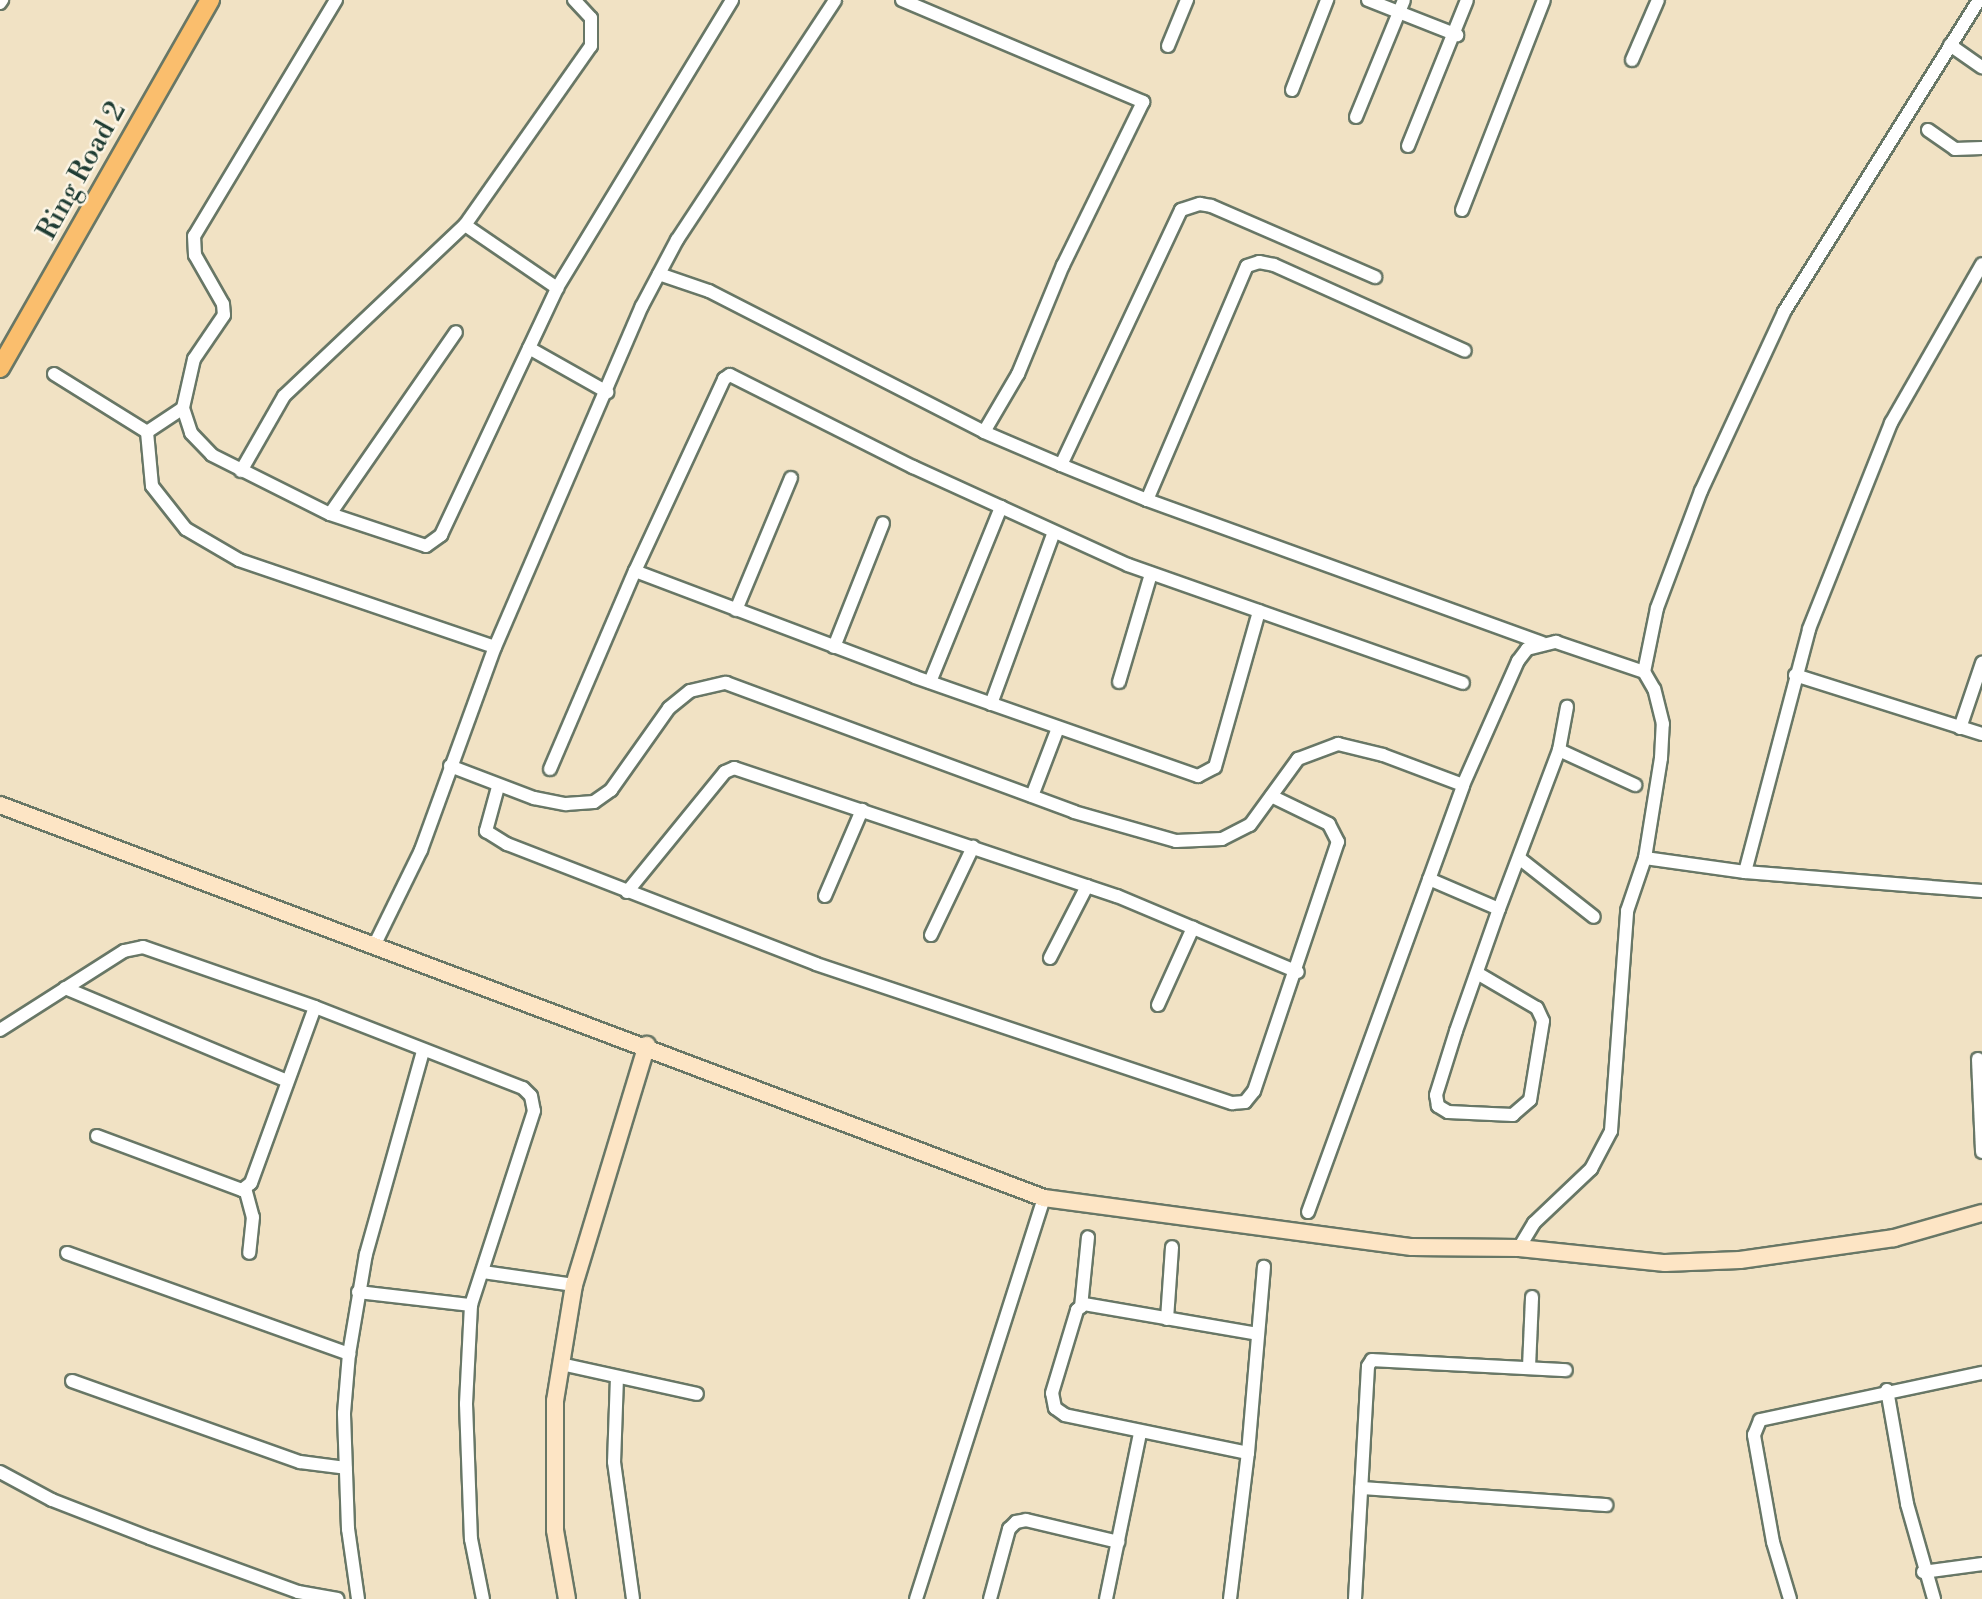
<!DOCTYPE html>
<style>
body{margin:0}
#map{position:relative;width:1982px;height:1599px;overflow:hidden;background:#f1e2c4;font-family:"Libre Bodoni",serif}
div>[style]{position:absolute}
.roads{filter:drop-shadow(2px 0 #687766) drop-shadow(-2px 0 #687766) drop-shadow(0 2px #687766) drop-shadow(0 -2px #687766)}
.street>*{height:12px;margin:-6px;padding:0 6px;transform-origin:6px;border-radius:6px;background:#fff}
.secondary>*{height:16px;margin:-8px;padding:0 8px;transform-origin:8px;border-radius:8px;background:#fde5c5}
.primary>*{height:18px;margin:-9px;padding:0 9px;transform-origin:9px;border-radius:9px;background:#fabe6d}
span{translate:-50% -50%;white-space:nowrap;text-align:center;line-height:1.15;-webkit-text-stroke:5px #fcf5e5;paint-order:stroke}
.street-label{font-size:28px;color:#1f3d34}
</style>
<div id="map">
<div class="roads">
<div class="street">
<i style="left:336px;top:0;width:275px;rotate:121deg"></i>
<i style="left:194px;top:236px;width:19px;rotate:87deg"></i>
<i style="left:195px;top:255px;width:56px;rotate:60.3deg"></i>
<i style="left:223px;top:304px;width:11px;rotate:85deg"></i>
<i style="left:224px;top:315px;width:53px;rotate:124.3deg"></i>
<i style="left:194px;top:359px;width:50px;rotate:102.7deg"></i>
<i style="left:183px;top:408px;width:26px;rotate:72deg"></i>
<i style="left:191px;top:433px;width:30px;rotate:46deg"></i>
<i style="left:212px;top:455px;width:132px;rotate:26.6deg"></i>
<i style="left:330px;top:514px;width:101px;rotate:18.4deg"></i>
<i style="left:426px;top:546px;width:19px;rotate:-36deg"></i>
<i style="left:441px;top:535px;width:273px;rotate:-64.8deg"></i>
<i style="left:557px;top:288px;width:337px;rotate:-58.7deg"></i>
<i style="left:902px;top:0;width:262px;rotate:22.9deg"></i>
<i style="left:1143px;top:102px;width:182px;rotate:116.1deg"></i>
<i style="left:1063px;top:265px;width:118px;rotate:112.4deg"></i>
<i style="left:1018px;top:374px;width:67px;rotate:120.4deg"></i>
<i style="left:1368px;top:0;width:96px;rotate:21.5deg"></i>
<i style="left:0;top:3px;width:4px;rotate:-56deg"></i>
<i style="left:1950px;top:45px;width:39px;rotate:35deg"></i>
<i style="left:1168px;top:46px;width:50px;rotate:-67.6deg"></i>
<i style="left:1632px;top:60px;width:65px;rotate:-66.6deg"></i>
<i style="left:1292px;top:90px;width:97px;rotate:-68.7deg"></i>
<i style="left:1356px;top:117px;width:126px;rotate:-67.7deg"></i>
<i style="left:1928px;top:130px;width:33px;rotate:35deg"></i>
<i style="left:1955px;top:149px;width:27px;rotate:-2deg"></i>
<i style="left:1408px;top:146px;width:157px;rotate:-68deg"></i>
<i style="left:1462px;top:210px;width:225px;rotate:-68.7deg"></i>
<i style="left:465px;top:225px;width:112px;rotate:34.4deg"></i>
<i style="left:659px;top:274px;width:53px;rotate:18.8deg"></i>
<i style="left:709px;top:291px;width:309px;rotate:27.1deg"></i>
<i style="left:984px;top:432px;width:84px;rotate:23.2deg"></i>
<i style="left:1061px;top:465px;width:93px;rotate:22.1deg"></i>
<i style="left:1147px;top:500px;width:420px;rotate:19.9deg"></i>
<i style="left:529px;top:348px;width:90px;rotate:29.4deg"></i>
<i style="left:54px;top:374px;width:110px;rotate:31.9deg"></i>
<i style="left:147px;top:432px;width:54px;rotate:84.7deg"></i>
<i style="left:152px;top:486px;width:55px;rotate:51.7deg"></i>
<i style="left:186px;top:529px;width:61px;rotate:30.3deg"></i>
<i style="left:239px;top:560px;width:270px;rotate:18.8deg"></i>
<i style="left:147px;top:432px;width:43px;rotate:-33.7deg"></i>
<i style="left:1061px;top:465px;width:282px;rotate:-64.8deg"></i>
<i style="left:1181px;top:210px;width:20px;rotate:-18deg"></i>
<i style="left:1200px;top:204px;width:11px;rotate:10deg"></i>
<i style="left:1211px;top:206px;width:179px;rotate:23.4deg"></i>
<i style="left:241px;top:471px;width:86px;rotate:-60.2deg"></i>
<i style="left:284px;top:396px;width:249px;rotate:-43.4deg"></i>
<i style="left:465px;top:225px;width:219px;rotate:-54.9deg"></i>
<i style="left:591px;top:46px;width:28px;rotate:-90deg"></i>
<i style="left:591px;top:18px;width:25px;rotate:-133deg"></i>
<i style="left:1147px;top:500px;width:254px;rotate:-66.9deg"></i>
<i style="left:1247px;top:266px;width:13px;rotate:-18deg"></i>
<i style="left:1259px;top:262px;width:15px;rotate:11deg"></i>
<i style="left:1274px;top:265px;width:209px;rotate:24.2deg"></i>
<i style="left:330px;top:514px;width:221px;rotate:-55.3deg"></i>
<i style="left:635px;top:571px;width:299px;rotate:20.7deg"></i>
<i style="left:915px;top:677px;width:300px;rotate:19.3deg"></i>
<i style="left:1198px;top:776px;width:19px;rotate:-28deg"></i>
<i style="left:1215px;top:767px;width:162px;rotate:-74.2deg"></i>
<i style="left:736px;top:610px;width:143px;rotate:-67.4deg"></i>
<i style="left:834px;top:647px;width:133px;rotate:-68.4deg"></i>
<i style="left:1795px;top:675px;width:196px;rotate:17.5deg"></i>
<i style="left:930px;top:682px;width:189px;rotate:-67.9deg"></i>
<i style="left:1119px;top:682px;width:113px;rotate:-73.5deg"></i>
<i style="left:991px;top:704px;width:183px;rotate:-69.9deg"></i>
<i style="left:1960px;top:728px;width:69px;rotate:-71.3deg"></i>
<i style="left:1559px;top:750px;width:84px;rotate:24.7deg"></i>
<i style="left:450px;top:766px;width:90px;rotate:20.9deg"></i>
<i style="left:534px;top:798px;width:33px;rotate:11deg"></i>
<i style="left:566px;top:804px;width:28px;rotate:-4deg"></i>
<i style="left:594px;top:802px;width:21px;rotate:-35deg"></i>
<i style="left:611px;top:790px;width:100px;rotate:-54.7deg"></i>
<i style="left:669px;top:708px;width:27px;rotate:-39deg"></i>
<i style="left:690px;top:691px;width:37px;rotate:-13deg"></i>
<i style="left:726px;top:683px;width:371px;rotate:20.3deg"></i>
<i style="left:1074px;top:812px;width:106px;rotate:15.9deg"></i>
<i style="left:1176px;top:841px;width:46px;rotate:-2.5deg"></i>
<i style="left:1222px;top:839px;width:31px;rotate:-27deg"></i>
<i style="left:1250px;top:825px;width:82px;rotate:-54deg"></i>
<i style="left:1298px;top:759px;width:43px;rotate:-20.6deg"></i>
<i style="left:1338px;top:744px;width:46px;rotate:13.7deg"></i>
<i style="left:1383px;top:755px;width:85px;rotate:20.6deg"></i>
<i style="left:550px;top:769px;width:215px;rotate:-66.8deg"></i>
<i style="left:635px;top:571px;width:212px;rotate:-65.1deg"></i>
<i style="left:724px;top:379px;width:7px;rotate:-34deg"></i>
<i style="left:730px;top:375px;width:205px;rotate:26.7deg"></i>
<i style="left:913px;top:467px;width:236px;rotate:24.5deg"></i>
<i style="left:1128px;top:565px;width:355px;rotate:19.4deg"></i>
<i style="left:498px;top:787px;width:46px;rotate:105.3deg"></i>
<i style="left:486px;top:831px;width:25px;rotate:32deg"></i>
<i style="left:507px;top:844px;width:331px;rotate:21.2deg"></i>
<i style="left:816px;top:964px;width:439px;rotate:18.5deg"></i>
<i style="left:1232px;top:1103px;width:13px;rotate:-4deg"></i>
<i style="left:1245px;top:1102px;width:14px;rotate:-51deg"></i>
<i style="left:1254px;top:1091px;width:263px;rotate:-71.4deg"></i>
<i style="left:1338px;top:842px;width:20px;rotate:-117deg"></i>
<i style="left:1329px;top:824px;width:64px;rotate:-154.2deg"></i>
<i style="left:1032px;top:796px;width:73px;rotate:-69.1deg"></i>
<i style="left:1519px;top:858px;width:95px;rotate:38.2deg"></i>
<i style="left:1645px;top:858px;width:101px;rotate:8deg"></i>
<i style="left:1745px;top:872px;width:238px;rotate:4.6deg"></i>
<i style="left:1745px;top:872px;width:251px;rotate:-75.2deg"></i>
<i style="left:1809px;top:629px;width:222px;rotate:-68.3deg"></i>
<i style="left:1891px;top:423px;width:183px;rotate:-60.2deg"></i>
<i style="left:1429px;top:879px;width:76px;rotate:23.2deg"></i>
<i style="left:627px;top:892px;width:155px;rotate:-50.8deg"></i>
<i style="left:725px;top:772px;width:10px;rotate:-24deg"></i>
<i style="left:734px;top:768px;width:404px;rotate:18.5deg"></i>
<i style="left:1117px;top:896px;width:196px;rotate:22.8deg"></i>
<i style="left:825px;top:896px;width:94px;rotate:-66.7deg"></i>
<i style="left:931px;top:935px;width:98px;rotate:-64.5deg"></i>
<i style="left:374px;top:946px;width:107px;rotate:-63.9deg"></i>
<i style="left:421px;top:850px;width:216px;rotate:-70deg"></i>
<i style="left:495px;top:647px;width:371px;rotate:-66.7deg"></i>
<i style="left:642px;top:306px;width:75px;rotate:-62.1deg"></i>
<i style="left:677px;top:240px;width:287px;rotate:-56.6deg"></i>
<i style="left:1050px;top:958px;width:81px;rotate:-62.8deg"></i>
<i style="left:1477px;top:973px;width:69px;rotate:30.3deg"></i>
<i style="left:1537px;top:1008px;width:14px;rotate:65deg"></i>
<i style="left:1543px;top:1021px;width:80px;rotate:99.3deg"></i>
<i style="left:1530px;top:1100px;width:23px;rotate:139deg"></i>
<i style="left:1513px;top:1115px;width:65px;rotate:-177.4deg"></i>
<i style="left:1448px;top:1112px;width:12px;rotate:-149deg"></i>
<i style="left:1438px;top:1106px;width:11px;rotate:-100deg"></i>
<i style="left:1436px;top:1095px;width:67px;rotate:-72.6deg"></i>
<i style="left:1456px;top:1031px;width:129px;rotate:-70.6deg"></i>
<i style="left:1499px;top:909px;width:170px;rotate:-69.3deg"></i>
<i style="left:1559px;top:750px;width:44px;rotate:-79.5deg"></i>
<i style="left:65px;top:988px;width:241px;rotate:22.7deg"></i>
<i style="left:1158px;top:1005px;width:85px;rotate:-65.6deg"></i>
<i style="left:0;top:1030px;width:147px;rotate:-32.5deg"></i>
<i style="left:124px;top:951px;width:19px;rotate:-12deg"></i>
<i style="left:143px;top:947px;width:182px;rotate:19.2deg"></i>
<i style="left:315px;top:1007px;width:223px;rotate:21.3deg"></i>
<i style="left:523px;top:1088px;width:11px;rotate:45deg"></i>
<i style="left:531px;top:1096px;width:15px;rotate:79deg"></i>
<i style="left:534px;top:1111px;width:204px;rotate:108deg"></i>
<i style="left:471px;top:1305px;width:99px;rotate:92.9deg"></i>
<i style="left:466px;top:1404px;width:135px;rotate:87.9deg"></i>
<i style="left:471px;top:1539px;width:61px;rotate:78.7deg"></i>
<i style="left:1978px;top:1059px;width:93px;rotate:87.5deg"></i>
<i style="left:97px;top:1136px;width:155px;rotate:20.4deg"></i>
<i style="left:242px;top:1190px;width:11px;rotate:-38deg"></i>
<i style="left:251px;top:1183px;width:187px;rotate:-70deg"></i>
<i style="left:245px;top:1188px;width:30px;rotate:75deg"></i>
<i style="left:253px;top:1217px;width:36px;rotate:96deg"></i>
<i style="left:1308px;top:1212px;width:454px;rotate:-70deg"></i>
<i style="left:1463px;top:785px;width:136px;rotate:-66.1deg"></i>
<i style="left:1518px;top:661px;width:15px;rotate:-53deg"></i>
<i style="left:1527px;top:649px;width:30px;rotate:-14deg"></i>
<i style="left:1556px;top:642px;width:93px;rotate:18.8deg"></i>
<i style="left:1519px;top:1248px;width:29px;rotate:-59deg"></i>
<i style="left:1534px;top:1223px;width:79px;rotate:-43.5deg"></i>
<i style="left:1591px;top:1169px;width:43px;rotate:-62.2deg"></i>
<i style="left:1611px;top:1131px;width:221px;rotate:-85.8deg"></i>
<i style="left:1627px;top:911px;width:56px;rotate:-71.2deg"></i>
<i style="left:1645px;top:858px;width:101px;rotate:-80.9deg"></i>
<i style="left:1661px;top:758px;width:34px;rotate:-87deg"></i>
<i style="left:1663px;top:724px;width:36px;rotate:-104deg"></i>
<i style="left:1654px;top:689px;width:20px;rotate:-120deg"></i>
<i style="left:1644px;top:672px;width:65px;rotate:-78.5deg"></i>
<i style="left:1657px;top:608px;width:125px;rotate:-69.4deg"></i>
<i style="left:1701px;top:491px;width:197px;rotate:-65.1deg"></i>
<i style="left:1784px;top:312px;width:368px;rotate:-58deg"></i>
<i style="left:67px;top:1253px;width:300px;rotate:19.7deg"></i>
<i style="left:483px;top:1272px;width:92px;rotate:8.1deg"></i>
<i style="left:358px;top:1292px;width:114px;rotate:6.6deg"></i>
<i style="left:1081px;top:1307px;width:70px;rotate:-84.3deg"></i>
<i style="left:1167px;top:1319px;width:72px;rotate:-86deg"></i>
<i style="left:561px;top:1364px;width:139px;rotate:12.4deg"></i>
<i style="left:1529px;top:1367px;width:70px;rotate:-87.5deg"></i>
<i style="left:617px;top:1377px;width:85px;rotate:92deg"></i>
<i style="left:614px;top:1462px;width:138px;rotate:82.1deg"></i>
<i style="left:72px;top:1381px;width:242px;rotate:19.6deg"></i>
<i style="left:300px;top:1462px;width:46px;rotate:7.4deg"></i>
<i style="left:1887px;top:1390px;width:116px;rotate:80deg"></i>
<i style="left:1907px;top:1504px;width:99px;rotate:74.1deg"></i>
<i style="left:1248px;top:1453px;width:187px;rotate:-168.3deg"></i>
<i style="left:1065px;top:1415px;width:12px;rotate:-145deg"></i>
<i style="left:1055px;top:1408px;width:15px;rotate:-101deg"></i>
<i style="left:1052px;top:1393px;width:87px;rotate:-73.2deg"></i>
<i style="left:1077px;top:1310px;width:9px;rotate:-41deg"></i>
<i style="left:1084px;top:1304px;width:176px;rotate:9.8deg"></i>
<i style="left:0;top:1472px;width:59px;rotate:28.3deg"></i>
<i style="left:52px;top:1500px;width:105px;rotate:21.2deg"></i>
<i style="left:150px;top:1538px;width:158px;rotate:20deg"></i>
<i style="left:298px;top:1592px;width:40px;rotate:10deg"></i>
<i style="left:1361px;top:1488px;width:246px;rotate:4deg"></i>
<i style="left:1923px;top:1572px;width:60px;rotate:-7.7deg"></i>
<i style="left:358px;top:1599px;width:71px;rotate:-98.1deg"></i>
<i style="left:348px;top:1529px;width:116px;rotate:-92deg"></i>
<i style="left:344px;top:1413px;width:59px;rotate:-85.2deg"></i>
<i style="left:349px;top:1354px;width:101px;rotate:-80.4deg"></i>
<i style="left:366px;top:1254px;width:211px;rotate:-74.3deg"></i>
<i style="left:916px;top:1599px;width:421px;rotate:-72.3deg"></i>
<i style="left:990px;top:1599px;width:73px;rotate:-74.8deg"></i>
<i style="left:1009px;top:1529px;width:10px;rotate:-45deg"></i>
<i style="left:1016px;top:1522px;width:10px;rotate:-11deg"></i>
<i style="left:1026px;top:1520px;width:95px;rotate:13.4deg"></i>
<i style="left:1106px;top:1599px;width:168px;rotate:-78.4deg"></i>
<i style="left:1230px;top:1599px;width:147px;rotate:-83deg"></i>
<i style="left:1248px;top:1453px;width:187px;rotate:-85.1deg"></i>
<i style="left:1355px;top:1599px;width:233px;rotate:-86.8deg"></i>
<i style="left:1368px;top:1366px;width:7px;rotate:-56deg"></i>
<i style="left:1372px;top:1360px;width:194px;rotate:3deg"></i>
<i style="left:1790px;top:1599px;width:59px;rotate:-106.6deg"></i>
<i style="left:1773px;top:1542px;width:109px;rotate:-100.1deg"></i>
<i style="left:1754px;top:1435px;width:16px;rotate:-68deg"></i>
<i style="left:1760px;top:1420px;width:227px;rotate:-12deg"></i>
</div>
<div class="secondary">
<i style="left:0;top:805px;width:1116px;rotate:20.63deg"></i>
<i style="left:1044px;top:1198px;width:371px;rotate:7.6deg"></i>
<i style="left:1412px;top:1247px;width:107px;rotate:0.5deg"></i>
<i style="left:1519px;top:1248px;width:147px;rotate:5.9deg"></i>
<i style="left:1665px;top:1263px;width:75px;rotate:-2.3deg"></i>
<i style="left:1740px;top:1260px;width:156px;rotate:-8.1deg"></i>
<i style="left:1894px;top:1238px;width:91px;rotate:-15.9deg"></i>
<i style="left:567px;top:1599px;width:70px;rotate:-99.9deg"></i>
<i style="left:555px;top:1530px;width:129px;rotate:-90deg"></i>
<i style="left:555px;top:1401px;width:118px;rotate:-80.7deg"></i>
<i style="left:574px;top:1285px;width:251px;rotate:-73.1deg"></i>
</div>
<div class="primary">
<i style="left:0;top:368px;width:424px;rotate:-60.3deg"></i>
</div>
</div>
<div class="street-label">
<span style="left:82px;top:171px;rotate:-61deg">Ring Road 2</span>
</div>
</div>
